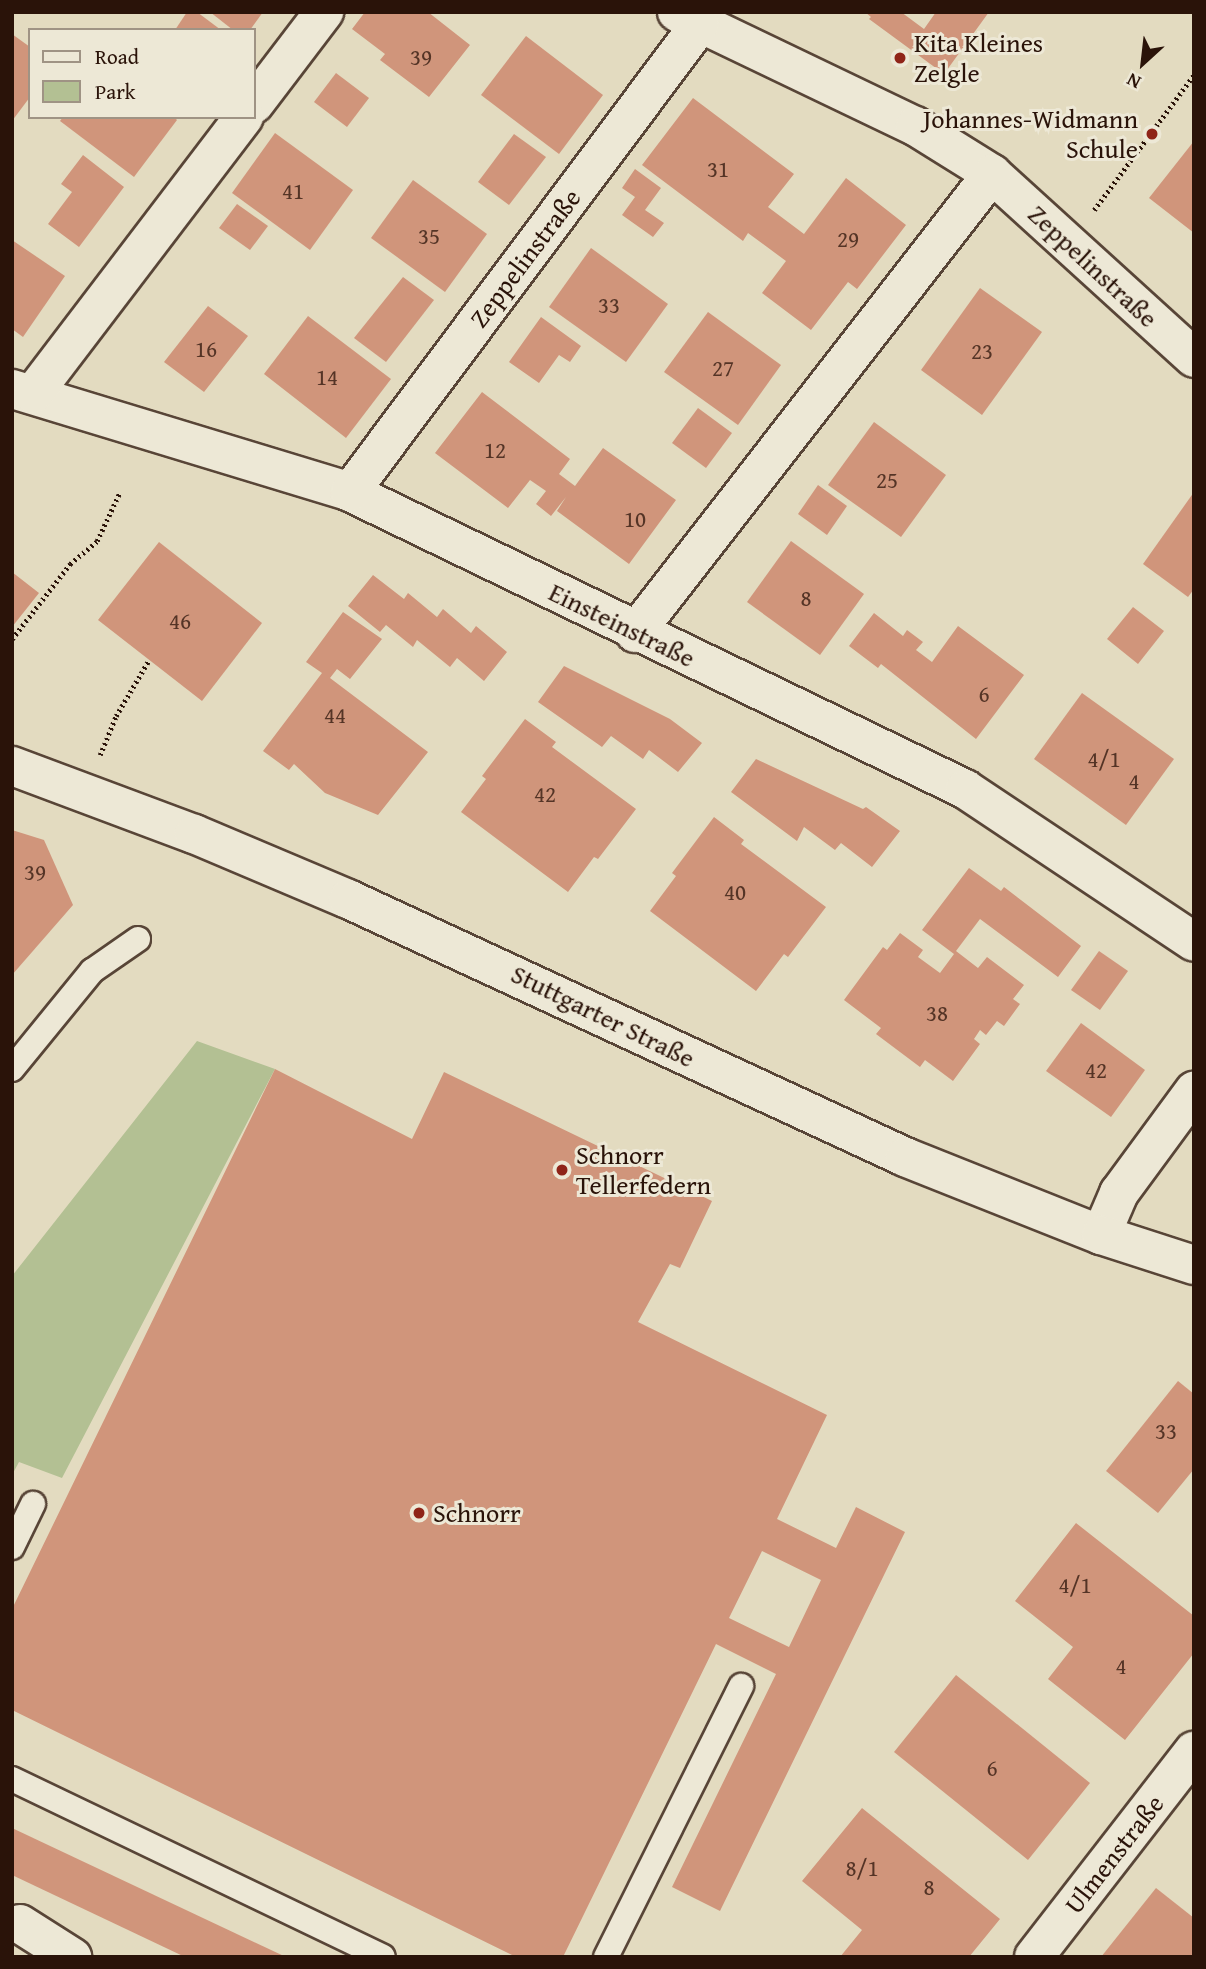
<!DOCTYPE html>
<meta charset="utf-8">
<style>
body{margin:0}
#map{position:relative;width:1206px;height:1969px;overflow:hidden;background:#e3dbc0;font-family:"Gentium Book Plus",serif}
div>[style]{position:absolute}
.green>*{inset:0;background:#b3c093}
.building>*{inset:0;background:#d0957b}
.path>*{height:4.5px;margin-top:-2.25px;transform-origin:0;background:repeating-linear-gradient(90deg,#2a1309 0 2px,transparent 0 5.5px)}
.roads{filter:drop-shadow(2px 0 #584537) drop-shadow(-2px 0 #584537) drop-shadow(0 2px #584537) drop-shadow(0 -2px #584537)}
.service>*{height:24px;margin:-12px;padding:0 12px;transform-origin:12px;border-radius:12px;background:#ede8d6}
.minor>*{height:38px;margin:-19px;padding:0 19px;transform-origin:19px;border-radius:19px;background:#ede8d6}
.tertiary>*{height:38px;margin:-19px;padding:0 19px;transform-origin:19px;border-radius:19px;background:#ede8d6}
.dots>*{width:19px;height:19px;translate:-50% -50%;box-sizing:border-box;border:4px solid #ede8d6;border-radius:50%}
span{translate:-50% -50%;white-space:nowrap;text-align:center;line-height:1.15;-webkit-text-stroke:6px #ede8d6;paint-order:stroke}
.number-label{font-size:23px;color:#543426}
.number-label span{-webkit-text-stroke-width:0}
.poi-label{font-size:26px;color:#2a1309}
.left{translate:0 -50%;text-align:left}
.right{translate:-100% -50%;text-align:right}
.street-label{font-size:26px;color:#2a1309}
.frame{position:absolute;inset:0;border:14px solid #2a1309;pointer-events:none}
.legend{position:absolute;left:28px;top:28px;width:228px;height:91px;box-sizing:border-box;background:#ede8d6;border:2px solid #9f9384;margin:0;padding:9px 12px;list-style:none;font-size:21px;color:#2a1309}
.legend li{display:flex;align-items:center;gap:14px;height:35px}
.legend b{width:35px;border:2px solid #9f9384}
.north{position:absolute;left:1108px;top:28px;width:70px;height:70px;-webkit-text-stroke:5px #ede8d6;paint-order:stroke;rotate:207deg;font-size:19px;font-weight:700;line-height:28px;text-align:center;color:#2a1309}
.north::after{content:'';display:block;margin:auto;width:24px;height:32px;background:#2a1309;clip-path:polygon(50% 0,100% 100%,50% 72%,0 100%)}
</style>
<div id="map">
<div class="green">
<i style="clip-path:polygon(197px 1041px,275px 1069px,62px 1478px,19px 1462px,12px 1475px,12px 1276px)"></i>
</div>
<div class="building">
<i style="clip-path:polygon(187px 12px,197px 12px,221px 30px,175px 30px)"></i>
<i style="clip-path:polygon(210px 12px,263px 12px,250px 30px,233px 30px)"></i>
<i style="clip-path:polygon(365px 12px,428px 12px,470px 45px,429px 97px,380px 60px,385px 54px,352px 29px)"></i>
<i style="clip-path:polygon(865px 12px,901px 12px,924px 29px,936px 12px,989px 12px,944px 74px,869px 19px,871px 17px)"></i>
<i style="clip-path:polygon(12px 34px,30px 47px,30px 97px,12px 121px)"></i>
<i style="clip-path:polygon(526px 36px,603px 95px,559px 154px,481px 95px)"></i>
<i style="clip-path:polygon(336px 73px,369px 98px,347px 127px,314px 102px)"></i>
<i style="clip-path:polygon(693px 98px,794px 174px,768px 207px,804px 234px,846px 178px,906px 225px,857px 289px,848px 282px,811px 330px,762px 293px,786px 261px,748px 233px,743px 241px,642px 165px)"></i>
<i style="clip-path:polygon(63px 117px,174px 117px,177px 120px,134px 177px,60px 121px)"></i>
<i style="clip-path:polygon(275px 133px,353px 190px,310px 250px,232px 193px)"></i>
<i style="clip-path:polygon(514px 134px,546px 157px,509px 205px,478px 182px)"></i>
<i style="clip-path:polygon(1194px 141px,1194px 233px,1149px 198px)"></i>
<i style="clip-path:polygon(83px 155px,124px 187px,79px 247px,48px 224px,72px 192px,61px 184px)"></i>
<i style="clip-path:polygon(635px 169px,661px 188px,645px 210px,664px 223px,653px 237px,622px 215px,635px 197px,622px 188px)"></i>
<i style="clip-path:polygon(413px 180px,487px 234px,445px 292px,371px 238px)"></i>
<i style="clip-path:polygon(237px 204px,268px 226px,250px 250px,219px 228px)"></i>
<i style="clip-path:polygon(12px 240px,65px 276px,23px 337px,12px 329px)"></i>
<i style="clip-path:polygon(591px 248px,668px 304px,626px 362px,549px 307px)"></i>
<i style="clip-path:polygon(403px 277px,434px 300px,386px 362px,354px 338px)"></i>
<i style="clip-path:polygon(980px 288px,1042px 332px,982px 415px,921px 370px)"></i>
<i style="clip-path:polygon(208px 306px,248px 336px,204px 392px,164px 362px)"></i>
<i style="clip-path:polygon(708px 312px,781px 365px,738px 425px,664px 372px)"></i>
<i style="clip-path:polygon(308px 316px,391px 379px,346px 438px,264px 374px)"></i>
<i style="clip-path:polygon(541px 317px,581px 346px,570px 362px,559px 355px,539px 383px,509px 362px)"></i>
<i style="clip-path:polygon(482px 392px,570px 459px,559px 474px,575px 486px,603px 448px,676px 500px,629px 564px,557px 511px,566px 497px,551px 516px,536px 504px,546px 491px,530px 480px,508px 508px,435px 453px)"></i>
<i style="clip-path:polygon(698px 408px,732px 433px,706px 468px,672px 443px)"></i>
<i style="clip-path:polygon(874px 422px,946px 475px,901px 537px,828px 485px)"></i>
<i style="clip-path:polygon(818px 485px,847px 506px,827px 535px,798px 514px)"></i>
<i style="clip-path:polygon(1194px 492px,1194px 589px,1188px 597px,1143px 564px)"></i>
<i style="clip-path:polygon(791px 541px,864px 594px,820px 655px,747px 602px)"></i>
<i style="clip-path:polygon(159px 542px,262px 623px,202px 701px,98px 620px)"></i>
<i style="clip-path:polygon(12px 572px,39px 593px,12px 627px)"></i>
<i style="clip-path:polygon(373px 575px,404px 599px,408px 593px,437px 617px,443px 609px,471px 633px,476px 626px,507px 652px,484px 681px,457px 658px,450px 667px,417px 640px,413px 647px,386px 625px,380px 632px,348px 606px)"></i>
<i style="clip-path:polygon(1133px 607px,1164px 631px,1138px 664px,1107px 639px)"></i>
<i style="clip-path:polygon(343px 612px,382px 639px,350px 679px,337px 669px,330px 678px,428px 752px,378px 815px,325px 793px,294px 764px,289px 770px,263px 751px,322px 673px,306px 662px)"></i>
<i style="clip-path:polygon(874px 613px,903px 636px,907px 630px,923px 642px,916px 650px,932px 662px,958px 626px,1024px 675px,976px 739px,881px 664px,878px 668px,849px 646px)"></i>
<i style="clip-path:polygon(564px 666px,670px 719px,702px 743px,678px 772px,649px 750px,643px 759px,611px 736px,602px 747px,538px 702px)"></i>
<i style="clip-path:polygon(1082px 693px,1174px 759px,1126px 825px,1034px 759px)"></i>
<i style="clip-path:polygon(525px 719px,556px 742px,552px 747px,636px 809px,598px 859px,594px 857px,568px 892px,461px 812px,486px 779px,482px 776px)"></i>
<i style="clip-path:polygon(756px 759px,863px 809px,866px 807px,900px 831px,872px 867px,841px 843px,835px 850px,804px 827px,797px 841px,731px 792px)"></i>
<i style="clip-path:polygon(714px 817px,744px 840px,741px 844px,826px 907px,788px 957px,784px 954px,756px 991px,650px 911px,676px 876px,672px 873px)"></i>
<i style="clip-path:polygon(12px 830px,44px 840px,73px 905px,12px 975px)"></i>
<i style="clip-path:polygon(969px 868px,1001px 891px,1004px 887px,1081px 946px,1058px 977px,980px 919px,956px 951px,978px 968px,987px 957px,1024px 985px,1013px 999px,1020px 1004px,1004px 1026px,997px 1021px,986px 1035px,980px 1030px,974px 1039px,980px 1044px,953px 1081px,925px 1060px,920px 1067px,876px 1034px,881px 1028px,844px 1000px,883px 947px,887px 950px,900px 933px,923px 950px,918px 957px,940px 973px,954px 954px,922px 930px)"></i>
<i style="clip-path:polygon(1099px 951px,1128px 971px,1100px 1010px,1071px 990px)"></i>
<i style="clip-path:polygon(1081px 1023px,1145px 1070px,1111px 1117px,1046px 1071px)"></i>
<i style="clip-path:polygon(evenodd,275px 1069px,412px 1139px,444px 1072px,712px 1201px,680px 1268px,670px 1264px,638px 1322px,827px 1415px,777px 1519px,836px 1548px,856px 1507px,905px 1532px,720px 1911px,672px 1887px,776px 1674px,716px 1644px,563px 1957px,516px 1957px,12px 1710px,12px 1609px,275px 1069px,762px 1551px,821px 1580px,789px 1647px,729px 1618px,762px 1551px)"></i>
<i style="clip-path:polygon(1178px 1381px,1194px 1394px,1194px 1469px,1158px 1513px,1106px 1471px)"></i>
<i style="clip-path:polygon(1076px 1523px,1194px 1616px,1194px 1653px,1125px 1740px,1048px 1679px,1073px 1647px,1015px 1601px)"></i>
<i style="clip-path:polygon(956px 1675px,1090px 1783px,1028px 1860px,894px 1752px)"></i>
<i style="clip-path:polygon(862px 1808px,1000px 1919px,969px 1957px,840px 1957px,862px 1930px,802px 1881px)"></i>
<i style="clip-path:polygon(12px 1828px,286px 1957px,185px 1957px,12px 1875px)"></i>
<i style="clip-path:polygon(1156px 1888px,1194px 1918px,1194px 1957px,1101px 1957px)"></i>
</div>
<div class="path">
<i style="left:1094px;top:210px;width:168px;rotate:-53.5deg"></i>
<i style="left:12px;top:639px;width:95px;rotate:-52.3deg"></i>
<i style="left:70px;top:564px;width:35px;rotate:-40deg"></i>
<i style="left:97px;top:541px;width:54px;rotate:-64.9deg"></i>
<i style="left:100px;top:755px;width:42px;rotate:-67.7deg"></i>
<i style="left:116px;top:716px;width:65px;rotate:-59.5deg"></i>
</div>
<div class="roads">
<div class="service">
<i style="left:12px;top:1069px;width:127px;rotate:-50.8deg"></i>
<i style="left:92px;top:971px;width:56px;rotate:-34.8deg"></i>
<i style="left:12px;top:1547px;width:48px;rotate:-64deg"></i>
<i style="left:12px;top:1779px;width:411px;rotate:25.6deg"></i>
<i style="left:606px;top:1957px;width:303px;rotate:-63.5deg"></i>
</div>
<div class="minor">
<i style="left:677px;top:12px;width:264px;rotate:25.6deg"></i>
<i style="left:915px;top:126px;width:91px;rotate:31.9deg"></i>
<i style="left:992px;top:174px;width:273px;rotate:42.3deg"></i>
<i style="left:254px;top:104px;width:116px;rotate:-52.7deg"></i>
<i style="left:12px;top:389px;width:353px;rotate:16.9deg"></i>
<i style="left:350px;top:492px;width:683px;rotate:25.78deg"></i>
<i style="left:965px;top:789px;width:275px;rotate:33.7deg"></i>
<i style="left:33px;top:394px;width:348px;rotate:-52.7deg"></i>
<i style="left:350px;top:492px;width:584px;rotate:-53.21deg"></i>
<i style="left:635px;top:633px;width:581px;rotate:-52.13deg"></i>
<i style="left:1101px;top:1235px;width:46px;rotate:-66.8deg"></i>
<i style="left:1119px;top:1193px;width:127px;rotate:-53.7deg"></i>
<i style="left:20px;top:1924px;width:62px;rotate:32.4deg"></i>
<i style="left:1034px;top:1957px;width:261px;rotate:-52.2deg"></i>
</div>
<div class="tertiary">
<i style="left:12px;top:766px;width:194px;rotate:20.5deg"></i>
<i style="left:194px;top:834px;width:167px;rotate:22.9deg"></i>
<i style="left:348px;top:899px;width:614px;rotate:24.85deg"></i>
<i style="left:905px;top:1157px;width:211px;rotate:21.7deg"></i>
<i style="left:1101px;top:1235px;width:98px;rotate:17.9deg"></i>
</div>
</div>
<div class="dots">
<i style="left:900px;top:58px;background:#8f2418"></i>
<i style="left:1152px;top:134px;background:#8f2418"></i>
<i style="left:562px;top:1170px;background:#8f2418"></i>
<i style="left:419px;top:1513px;background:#8f2418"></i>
</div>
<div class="number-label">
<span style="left:421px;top:57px">39</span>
<span style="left:718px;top:169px">31</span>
<span style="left:293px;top:191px">41</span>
<span style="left:429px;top:236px">35</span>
<span style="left:848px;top:239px">29</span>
<span style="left:609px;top:305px">33</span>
<span style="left:206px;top:349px">16</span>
<span style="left:982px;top:351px">23</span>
<span style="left:723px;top:368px">27</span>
<span style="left:327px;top:377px">14</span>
<span style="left:495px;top:450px">12</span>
<span style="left:887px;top:480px">25</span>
<span style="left:635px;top:519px">10</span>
<span style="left:806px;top:598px">8</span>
<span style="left:180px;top:621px">46</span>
<span style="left:984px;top:694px">6</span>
<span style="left:335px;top:715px">44</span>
<span style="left:1104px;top:759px">4/1</span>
<span style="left:1134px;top:781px">4</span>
<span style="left:545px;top:794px">42</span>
<span style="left:35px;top:872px">39</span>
<span style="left:735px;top:892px">40</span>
<span style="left:937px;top:1013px">38</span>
<span style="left:1096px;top:1070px">42</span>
<span style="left:1166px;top:1431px">33</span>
<span style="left:1075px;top:1585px">4/1</span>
<span style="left:1121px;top:1666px">4</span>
<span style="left:992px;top:1768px">6</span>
<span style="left:862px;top:1868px">8/1</span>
<span style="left:929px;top:1887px">8</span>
</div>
<div class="poi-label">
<span class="left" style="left:914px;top:58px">Kita Kleines<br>Zelgle</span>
<span class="right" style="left:1138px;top:134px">Johannes-Widmann<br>Schule</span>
<span class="left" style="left:576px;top:1170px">Schnorr<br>Tellerfedern</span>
<span class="left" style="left:433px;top:1513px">Schnorr</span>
</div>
<div class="street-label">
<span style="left:525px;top:258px;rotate:-53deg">Zeppelinstraße</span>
<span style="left:1093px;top:266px;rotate:43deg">Zeppelinstraße</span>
<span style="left:622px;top:625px;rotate:26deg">Einsteinstraße</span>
<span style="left:603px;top:1016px;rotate:26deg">Stuttgarter Straße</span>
<span style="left:1114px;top:1854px;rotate:-52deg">Ulmenstraße</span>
</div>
<div class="frame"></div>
<ul class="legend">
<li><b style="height:9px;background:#ede8d6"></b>Road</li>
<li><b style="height:19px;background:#b3c093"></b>Park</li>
</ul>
<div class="north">N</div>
</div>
